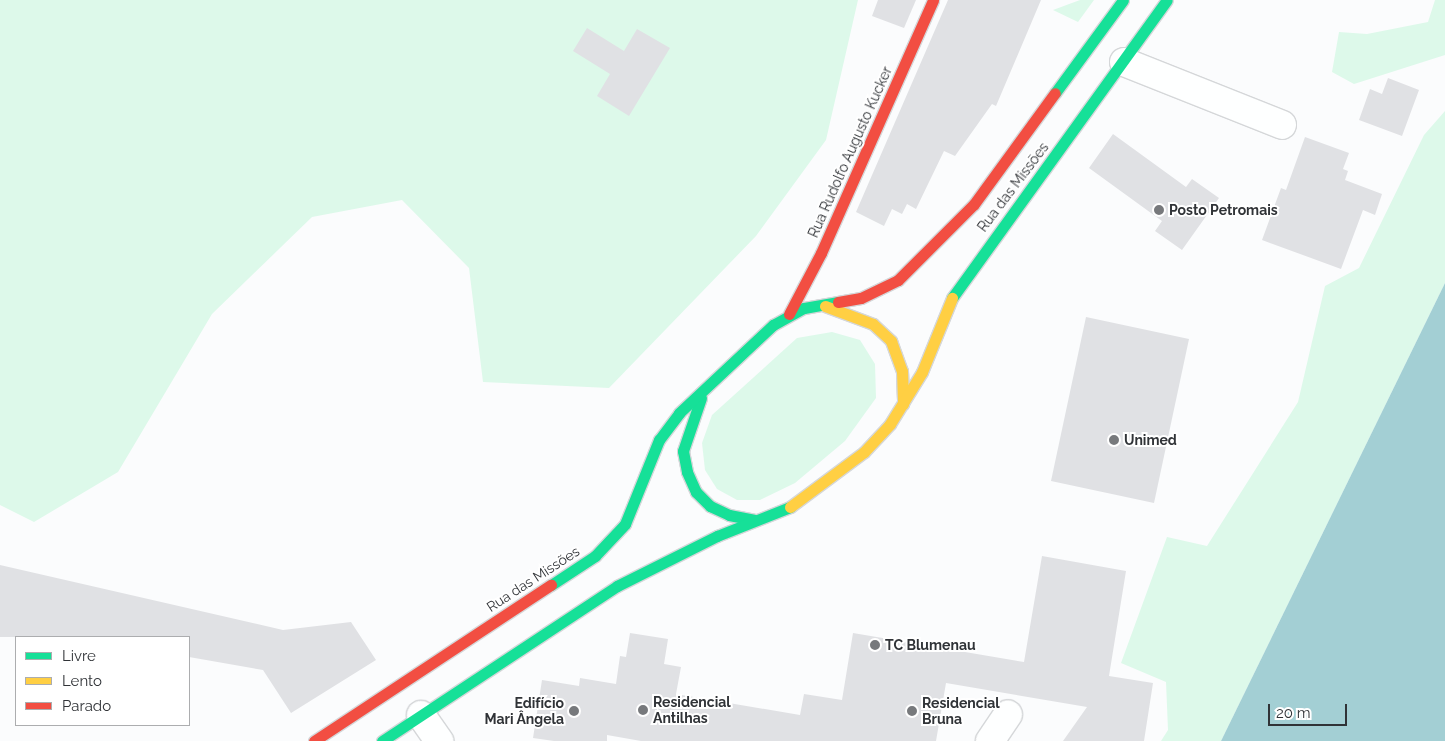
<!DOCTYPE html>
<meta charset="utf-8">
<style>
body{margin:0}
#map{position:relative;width:1445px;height:741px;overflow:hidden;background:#fbfcfd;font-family:Raleway,sans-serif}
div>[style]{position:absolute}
.green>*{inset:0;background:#ddf9ea}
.water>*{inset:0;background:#a3cfd4}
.building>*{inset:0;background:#e0e1e4}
.roads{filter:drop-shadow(1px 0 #d5d7d9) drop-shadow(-1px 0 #d5d7d9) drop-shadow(0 1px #d5d7d9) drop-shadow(0 -1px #d5d7d9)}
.street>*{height:28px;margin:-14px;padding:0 14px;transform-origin:14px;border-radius:14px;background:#feffff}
.fast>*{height:11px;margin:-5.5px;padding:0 5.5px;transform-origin:5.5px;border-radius:5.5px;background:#16e098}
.slow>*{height:11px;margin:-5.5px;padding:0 5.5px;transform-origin:5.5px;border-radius:5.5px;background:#ffcf43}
.jam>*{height:11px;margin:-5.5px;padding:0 5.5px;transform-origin:5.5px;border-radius:5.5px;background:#f24e42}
.dots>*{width:14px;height:14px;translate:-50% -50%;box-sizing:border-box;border:2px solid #fff;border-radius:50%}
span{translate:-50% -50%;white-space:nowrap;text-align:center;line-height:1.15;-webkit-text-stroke:4px #fff;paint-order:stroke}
.street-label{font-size:14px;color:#303337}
.poi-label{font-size:14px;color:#303337;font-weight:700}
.left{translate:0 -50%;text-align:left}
.right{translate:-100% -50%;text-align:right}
.legend{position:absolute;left:15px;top:636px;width:175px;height:90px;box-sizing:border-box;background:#fff;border:1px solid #acadaf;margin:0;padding:6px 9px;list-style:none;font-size:15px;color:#303337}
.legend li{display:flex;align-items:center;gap:10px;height:25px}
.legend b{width:25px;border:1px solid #acadaf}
.scale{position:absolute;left:1268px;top:704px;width:79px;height:22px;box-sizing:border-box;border:2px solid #303337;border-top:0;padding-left:6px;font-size:15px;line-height:18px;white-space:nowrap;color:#303337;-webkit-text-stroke:4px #fff;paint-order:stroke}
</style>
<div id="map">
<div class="green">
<i style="clip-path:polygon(0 0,858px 0,826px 140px,756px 236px,609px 388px,483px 382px,469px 268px,402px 200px,312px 217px,212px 314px,118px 472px,34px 522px,0 505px)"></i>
<i style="clip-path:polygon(1080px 0,1094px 0,1078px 22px,1053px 10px)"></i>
<i style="clip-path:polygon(1435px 0,1445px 0,1445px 55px,1354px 84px,1332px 72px,1339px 32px,1367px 34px,1428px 22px)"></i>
<i style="clip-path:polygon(1445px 111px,1445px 283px,1221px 741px,1161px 741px,1168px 730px,1166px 682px,1121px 663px,1167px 537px,1207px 546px,1298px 402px,1325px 286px,1359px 268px,1424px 135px)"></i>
<i style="clip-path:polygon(832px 332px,860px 340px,875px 364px,876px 398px,845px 441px,795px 483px,760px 500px,737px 500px,717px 489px,705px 470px,702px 443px,712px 415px,797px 338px)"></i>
</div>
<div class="water">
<i style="clip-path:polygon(1445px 283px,1445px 741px,1221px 741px)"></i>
</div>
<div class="building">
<i style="clip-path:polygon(878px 0,916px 0,904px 28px,872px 16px)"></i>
<i style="clip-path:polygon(948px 0,1041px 0,996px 106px,992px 104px,955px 156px,944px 151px,916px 209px,907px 204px,902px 214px,892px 209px,884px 226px,856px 212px)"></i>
<i style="clip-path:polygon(587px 28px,624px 51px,637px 29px,670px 48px,629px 116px,597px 96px,610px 74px,573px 51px)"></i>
<i style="clip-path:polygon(1388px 78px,1419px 90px,1402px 136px,1359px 120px,1370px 89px,1382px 94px)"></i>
<i style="clip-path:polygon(1113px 134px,1186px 187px,1192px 179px,1219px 198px,1182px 250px,1155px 231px,1162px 221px,1089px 168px)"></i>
<i style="clip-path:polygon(1305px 137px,1349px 153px,1343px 169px,1348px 171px,1345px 180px,1382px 194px,1375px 215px,1363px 210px,1341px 269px,1262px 240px,1281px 188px,1286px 190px)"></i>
<i style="clip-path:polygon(1086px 317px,1189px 339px,1154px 503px,1051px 481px)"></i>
<i style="clip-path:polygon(1042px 556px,1126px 571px,1109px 676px,1153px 683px,1144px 741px,1063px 741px,1087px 707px,946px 683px,936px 741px,641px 741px,607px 735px,607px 741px,554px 741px,533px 738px,542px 680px,579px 686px,580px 678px,616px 684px,620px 656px,626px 657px,630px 633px,668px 639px,664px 664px,681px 667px,676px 694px,800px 715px,804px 694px,842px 700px,853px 633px,1024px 662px)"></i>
<i style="clip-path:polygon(0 565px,283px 630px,351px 622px,376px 660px,291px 713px,263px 670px,189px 657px,189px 637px,0 637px)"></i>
</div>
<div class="roads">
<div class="street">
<i style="left:1124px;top:62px;width:170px;rotate:21.7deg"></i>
<i style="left:421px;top:715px;width:32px;rotate:55deg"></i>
<i style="left:990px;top:741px;width:32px;rotate:-56deg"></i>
</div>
<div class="fast">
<i style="left:1055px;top:93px;width:115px;rotate:-53.8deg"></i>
<i style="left:952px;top:298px;width:367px;rotate:-54.2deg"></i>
<i style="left:701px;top:398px;width:56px;rotate:108.8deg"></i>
<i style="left:683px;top:451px;width:21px;rotate:79deg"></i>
<i style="left:687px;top:472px;width:22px;rotate:66deg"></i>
<i style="left:696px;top:492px;width:20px;rotate:45deg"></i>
<i style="left:710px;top:506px;width:21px;rotate:25deg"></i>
<i style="left:729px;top:515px;width:25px;rotate:11deg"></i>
<i style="left:551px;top:585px;width:53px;rotate:-33.4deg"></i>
<i style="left:595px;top:556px;width:44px;rotate:-46.8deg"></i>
<i style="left:625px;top:524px;width:91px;rotate:-68deg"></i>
<i style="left:659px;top:440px;width:34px;rotate:-53deg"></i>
<i style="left:679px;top:413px;width:129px;rotate:-43.1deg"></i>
<i style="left:773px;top:325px;width:35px;rotate:-29deg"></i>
<i style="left:804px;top:308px;width:35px;rotate:-10deg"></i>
<i style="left:382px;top:741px;width:282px;rotate:-33.4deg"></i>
<i style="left:617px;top:586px;width:112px;rotate:-26.6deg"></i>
<i style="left:717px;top:536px;width:79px;rotate:-21.7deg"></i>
</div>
<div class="slow">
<i style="left:825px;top:306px;width:51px;rotate:20.6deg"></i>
<i style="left:873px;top:324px;width:25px;rotate:43deg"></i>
<i style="left:891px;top:341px;width:32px;rotate:70deg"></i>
<i style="left:902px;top:371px;width:33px;rotate:88deg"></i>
<i style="left:790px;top:507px;width:92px;rotate:-36.6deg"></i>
<i style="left:864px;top:452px;width:38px;rotate:-47deg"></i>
<i style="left:890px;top:424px;width:61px;rotate:-58.4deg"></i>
<i style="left:922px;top:372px;width:80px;rotate:-67.9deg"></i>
</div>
<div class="jam">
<i style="left:838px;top:302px;width:23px;rotate:-10deg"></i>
<i style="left:861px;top:298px;width:41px;rotate:-25.9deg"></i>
<i style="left:898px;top:280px;width:107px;rotate:-45deg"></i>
<i style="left:974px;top:204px;width:137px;rotate:-53.9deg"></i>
<i style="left:789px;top:314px;width:69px;rotate:-62.3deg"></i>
<i style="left:821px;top:253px;width:277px;rotate:-66.1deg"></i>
<i style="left:314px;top:741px;width:284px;rotate:-33.4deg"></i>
</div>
</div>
<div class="dots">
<i style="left:1159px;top:210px;background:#77797c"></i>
<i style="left:1114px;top:440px;background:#77797c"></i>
<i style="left:875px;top:645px;background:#77797c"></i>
<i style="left:643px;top:710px;background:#77797c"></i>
<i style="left:574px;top:711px;background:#77797c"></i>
<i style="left:912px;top:711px;background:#77797c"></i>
</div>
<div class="street-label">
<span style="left:850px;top:152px;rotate:-66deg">Rua Rudolfo Augusto Kucker</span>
<span style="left:1013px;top:187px;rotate:-53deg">Rua das Missões</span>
<span style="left:533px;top:579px;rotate:-33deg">Rua das Missões</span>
</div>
<div class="poi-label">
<span class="left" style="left:1169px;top:210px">Posto Petromais</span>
<span class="left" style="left:1124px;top:440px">Unimed</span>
<span class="left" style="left:885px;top:645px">TC Blumenau</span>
<span class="left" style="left:653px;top:710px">Residencial<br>Antilhas</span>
<span class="right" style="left:564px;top:711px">Edifício<br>Mari Ângela</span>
<span class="left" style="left:922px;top:711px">Residencial<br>Bruna</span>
</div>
<ul class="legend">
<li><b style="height:6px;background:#16e098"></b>Livre</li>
<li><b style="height:6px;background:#ffcf43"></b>Lento</li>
<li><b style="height:6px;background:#f24e42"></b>Parado</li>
</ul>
<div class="scale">20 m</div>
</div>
